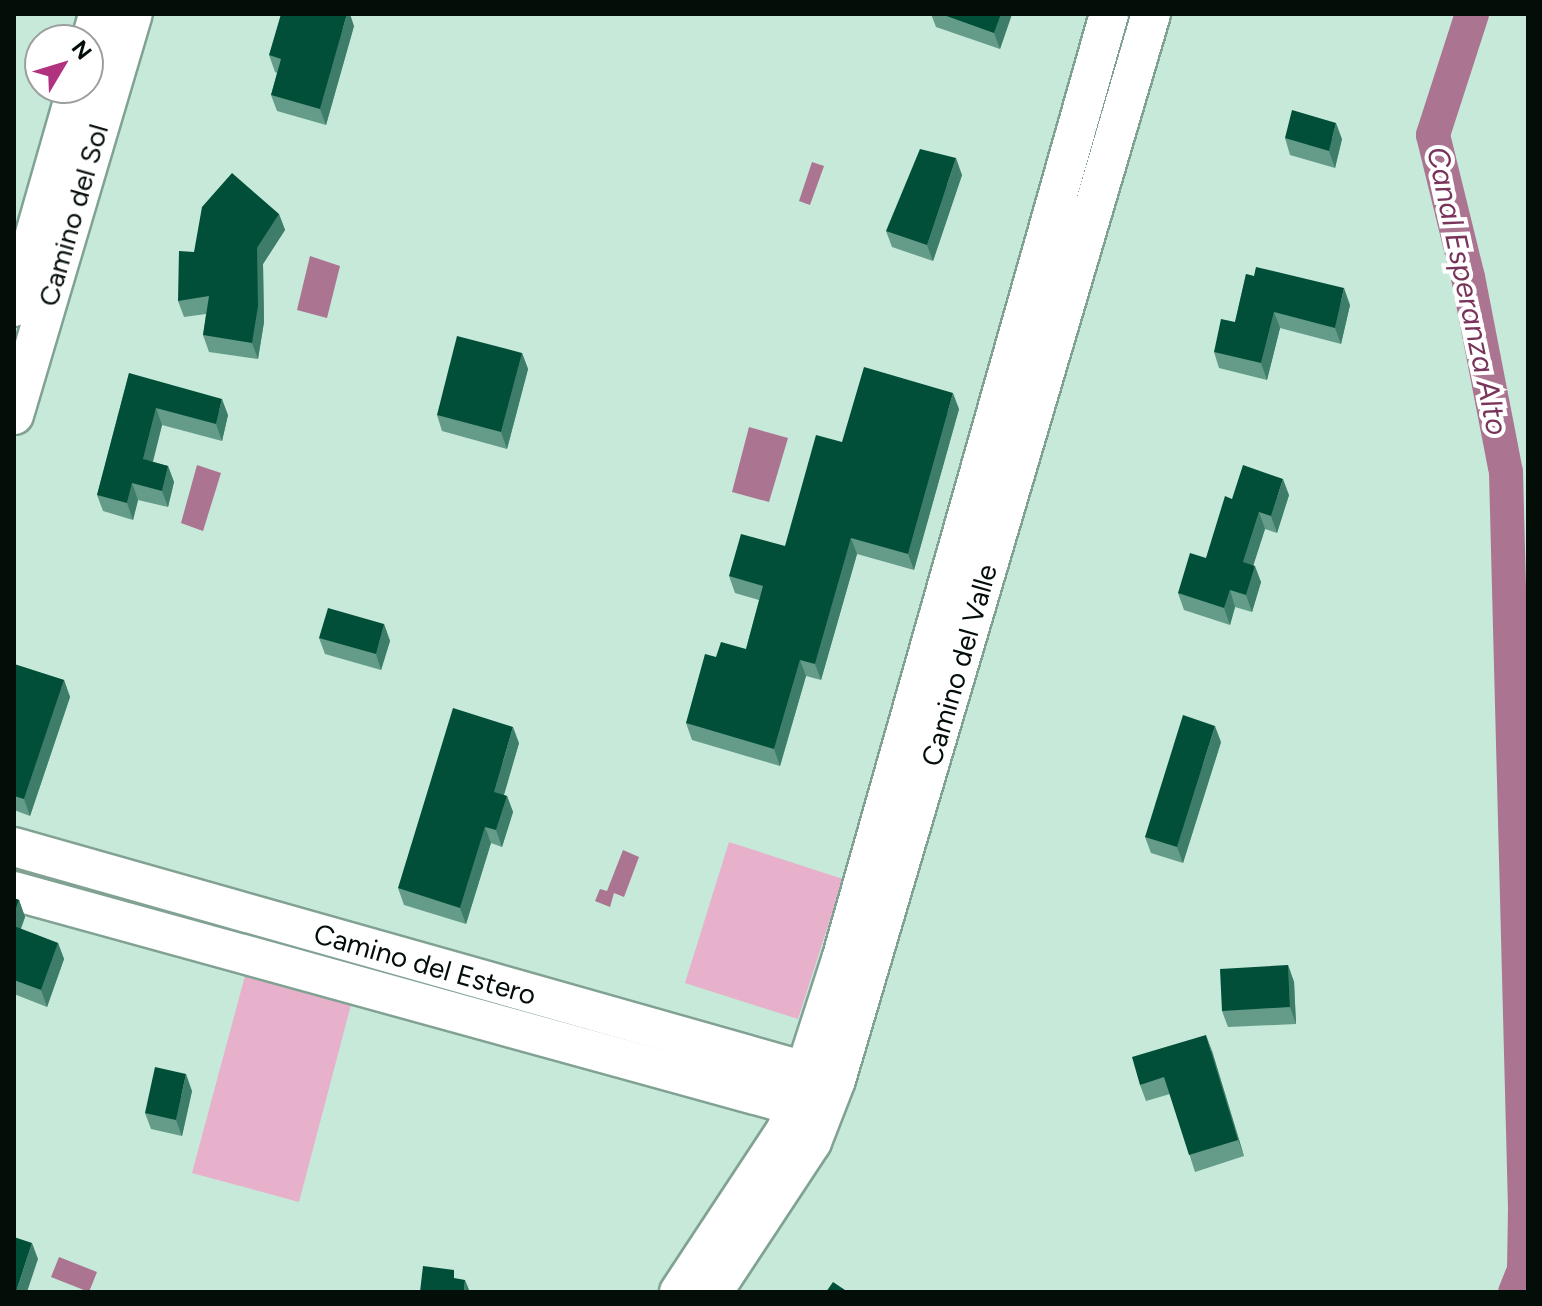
<!DOCTYPE html>
<style>
body{margin:0}
#map{position:relative;width:1542px;height:1306px;overflow:hidden;background:#c6e9d9;font-family:Figtree,sans-serif}
div>[style]{position:absolute}
.green>*{inset:0;background:#e7b0cb}
.water>*{inset:0;background:#ab7490}
.canal>*{height:34px;margin:-17px;padding:0 17px;transform-origin:17px;border-radius:17px;background:#ab7490}
.roads{filter:drop-shadow(2px 0 #81a293) drop-shadow(-2px 0 #81a293) drop-shadow(0 2px #81a293) drop-shadow(0 -2px #81a293)}
.minor>*{height:38px;margin:-19px;padding:0 19px;transform-origin:19px;border-radius:19px;background:#fff}
.wall>*{inset:0;background:#649c89}
.shaded-wall>*{inset:0;background:#3d7d69}
.building>*{inset:0;background:#024f39}
span{translate:-50% -50%;white-space:nowrap;text-align:center;line-height:1.15;-webkit-text-stroke:8px #fff;paint-order:stroke}
.street-label{font-size:28px;color:#040e09}
.water-label{font-size:30px;color:#79345b;font-style:italic}
.frame{position:absolute;inset:0;border:16px solid #040e09;pointer-events:none}
.north{position:absolute;left:24px;top:24px;width:80px;height:80px;box-sizing:border-box;background:#fff;border:2px solid #9b9f9d;border-radius:50%;rotate:52deg;font-size:22px;font-weight:700;line-height:32px;text-align:center;color:#040e09}
.north::after{content:'';display:block;margin:auto;width:28px;height:36px;background:#b1327f;clip-path:polygon(50% 0,100% 100%,50% 72%,0 100%)}
</style>
<div id="map">
<div class="green">
<i style="clip-path:polygon(729px 842px,843px 879px,798px 1019px,685px 983px)"></i>
<i style="clip-path:polygon(246px 972px,352px 1001px,299px 1202px,192px 1173px)"></i>
</div>
<div class="water">
<i style="clip-path:polygon(812px 162px,824px 166px,810px 205px,799px 201px)"></i>
<i style="clip-path:polygon(310px 256px,340px 266px,327px 318px,297px 310px)"></i>
<i style="clip-path:polygon(749px 427px,788px 438px,769px 502px,732px 492px)"></i>
<i style="clip-path:polygon(197px 465px,221px 473px,203px 531px,181px 523px)"></i>
<i style="clip-path:polygon(623px 850px,639px 857px,624px 897px,614px 893px,610px 907px,595px 901px,600px 889px,607px 891px)"></i>
<i style="clip-path:polygon(59px 1257px,97px 1272px,89px 1292px,51px 1277px)"></i>
</div>
<div class="canal">
<i style="left:1472px;top:14px;width:127px;rotate:107.9deg"></i>
<i style="left:1433px;top:135px;width:146px;rotate:76.2deg"></i>
<i style="left:1468px;top:277px;width:199px;rotate:79deg"></i>
<i style="left:1506px;top:472px;width:736px;rotate:88.52deg"></i>
<i style="left:1525px;top:1208px;width:62px;rotate:90.9deg"></i>
<i style="left:1524px;top:1270px;width:24px;rotate:112deg"></i>
</div>
<div class="roads">
<div class="minor">
<i style="left:88px;top:50px;width:37px;rotate:-74deg"></i>
<i style="left:14px;top:307px;width:228px;rotate:-74deg"></i>
<i style="left:14px;top:415px;width:418px;rotate:-73.5deg"></i>
<i style="left:14px;top:847px;width:844px;rotate:15.81deg"></i>
<i style="left:14px;top:891px;width:833px;rotate:15.39deg"></i>
<i style="left:679px;top:1292px;width:194px;rotate:-56.6deg"></i>
<i style="left:786px;top:1130px;width:179px;rotate:-72.1deg"></i>
<i style="left:841px;top:960px;width:983px;rotate:-74.18deg"></i>
<i style="left:713px;top:1292px;width:180px;rotate:-56.6deg"></i>
<i style="left:812px;top:1142px;width:66px;rotate:-68.8deg"></i>
<i style="left:836px;top:1080px;width:1112px;rotate:-73.54deg"></i>
</div>
</div>
<div class="wall">
<i style="clip-path:polygon(931px 14px,1012px 14px,1000px 49px,936px 27px)"></i>
<i style="clip-path:polygon(354px 26px,326px 125px,277px 111px,271px 95px,277px 73px,275px 72px,269px 55px)"></i>
<i style="clip-path:polygon(1285px 138px,1342px 139px,1335px 168px,1290px 155px)"></i>
<i style="clip-path:polygon(962px 175px,933px 261px,892px 247px,886px 231px)"></i>
<i style="clip-path:polygon(279px 214px,285px 230px,263px 264px,264px 322px,258px 359px,209px 352px,203px 335px,206px 314px,184px 317px,178px 301px,194px 252px)"></i>
<i style="clip-path:polygon(1246px 274px,1350px 305px,1341px 344px,1280px 328px,1267px 380px,1219px 368px,1214px 352px,1235px 322px)"></i>
<i style="clip-path:polygon(522px 353px,528px 369px,507px 449px,442px 431px,437px 415px)"></i>
<i style="clip-path:polygon(129px 373px,228px 415px,222px 441px,162px 425px,153px 462px,168px 466px,174px 482px,168px 507px,138px 500px,133px 520px,103px 511px,97px 495px)"></i>
<i style="clip-path:polygon(959px 409px,914px 570px,857px 554px,821px 680px,806px 676px,780px 766px,692px 740px,686px 723px,716px 657px,746px 649px,759px 600px,735px 593px,729px 576px,785px 546px,842px 442px)"></i>
<i style="clip-path:polygon(1289px 495px,1277px 533px,1265px 529px,1253px 565px,1261px 582px,1252px 612px,1235px 607px,1230px 625px,1184px 610px,1178px 593px,1206px 558px,1232px 499px)"></i>
<i style="clip-path:polygon(384px 624px,390px 641px,381px 670px,325px 654px,319px 638px)"></i>
<i style="clip-path:polygon(14px 664px,64px 680px,70px 697px,30px 816px,14px 810px)"></i>
<i style="clip-path:polygon(1221px 742px,1183px 863px,1151px 853px,1145px 837px)"></i>
<i style="clip-path:polygon(519px 743px,504px 795px,507px 796px,513px 812px,502px 847px,491px 843px,466px 924px,404px 905px,398px 888px)"></i>
<i style="clip-path:polygon(14px 898px,19px 900px,25px 917px,21px 929px,58px 943px,64px 959px,47px 1007px,14px 994px)"></i>
<i style="clip-path:polygon(1288px 965px,1294px 982px,1296px 1024px,1228px 1027px,1222px 1011px)"></i>
<i style="clip-path:polygon(1212px 1051px,1244px 1156px,1195px 1172px,1170px 1094px,1146px 1101px,1140px 1085px)"></i>
<i style="clip-path:polygon(192px 1091px,182px 1136px,151px 1129px,145px 1113px)"></i>
</div>
<div class="shaded-wall">
<i style="clip-path:polygon(347px 14px,350px 14px,354px 26px,326px 125px,320px 109px)"></i>
<i style="clip-path:polygon(1001px 14px,1012px 14px,1000px 49px,994px 33px)"></i>
<i style="clip-path:polygon(1336px 123px,1342px 139px,1335px 168px,1329px 151px)"></i>
<i style="clip-path:polygon(956px 158px,962px 175px,933px 261px,927px 245px)"></i>
<i style="clip-path:polygon(279px 214px,285px 230px,263px 264px,264px 322px,258px 359px,252px 343px,257px 248px)"></i>
<i style="clip-path:polygon(1344px 288px,1350px 305px,1341px 344px,1335px 328px)"></i>
<i style="clip-path:polygon(1274px 312px,1280px 328px,1267px 380px,1261px 363px)"></i>
<i style="clip-path:polygon(522px 353px,528px 369px,507px 449px,501px 432px)"></i>
<i style="clip-path:polygon(953px 393px,959px 409px,914px 570px,908px 554px)"></i>
<i style="clip-path:polygon(222px 399px,228px 415px,222px 441px,216px 424px)"></i>
<i style="clip-path:polygon(156px 408px,162px 425px,149px 476px,143px 459px)"></i>
<i style="clip-path:polygon(168px 466px,174px 482px,168px 507px,162px 491px)"></i>
<i style="clip-path:polygon(1283px 479px,1289px 495px,1277px 533px,1271px 516px)"></i>
<i style="clip-path:polygon(132px 483px,138px 500px,133px 520px,127px 503px)"></i>
<i style="clip-path:polygon(1259px 512px,1265px 529px,1249px 579px,1243px 562px)"></i>
<i style="clip-path:polygon(851px 538px,857px 554px,821px 680px,815px 664px)"></i>
<i style="clip-path:polygon(1255px 566px,1261px 582px,1252px 612px,1246px 595px)"></i>
<i style="clip-path:polygon(1230px 590px,1235px 607px,1230px 625px,1224px 608px)"></i>
<i style="clip-path:polygon(384px 624px,390px 641px,381px 670px,376px 654px)"></i>
<i style="clip-path:polygon(800px 660px,806px 676px,780px 766px,774px 749px)"></i>
<i style="clip-path:polygon(64px 680px,70px 697px,30px 816px,24px 799px)"></i>
<i style="clip-path:polygon(1215px 726px,1221px 742px,1183px 863px,1177px 847px)"></i>
<i style="clip-path:polygon(513px 727px,519px 743px,500px 808px,494px 792px)"></i>
<i style="clip-path:polygon(507px 796px,513px 812px,502px 847px,496px 830px)"></i>
<i style="clip-path:polygon(485px 827px,491px 843px,466px 924px,460px 908px)"></i>
<i style="clip-path:polygon(19px 900px,25px 917px,16px 941px,14px 936px,14px 914px)"></i>
<i style="clip-path:polygon(58px 943px,64px 959px,47px 1007px,41px 990px)"></i>
<i style="clip-path:polygon(1288px 965px,1294px 982px,1296px 1024px,1290px 1007px)"></i>
<i style="clip-path:polygon(1206px 1035px,1212px 1051px,1244px 1156px,1238px 1140px)"></i>
<i style="clip-path:polygon(186px 1074px,192px 1091px,182px 1136px,176px 1120px)"></i>
<i style="clip-path:polygon(32px 1243px,38px 1259px,27px 1292px,16px 1292px)"></i>
<i style="clip-path:polygon(465px 1280px,470px 1292px,464px 1292px)"></i>
</div>
<div class="building">
<i style="clip-path:polygon(281px 14px,347px 14px,320px 109px,271px 95px,281px 59px,269px 55px)"></i>
<i style="clip-path:polygon(941px 14px,1001px 14px,994px 33px)"></i>
<i style="clip-path:polygon(1292px 110px,1336px 123px,1329px 151px,1285px 138px)"></i>
<i style="clip-path:polygon(920px 149px,956px 158px,927px 245px,886px 231px)"></i>
<i style="clip-path:polygon(232px 173px,279px 214px,257px 248px,258px 306px,252px 343px,203px 335px,209px 296px,178px 301px,179px 251px,194px 252px,202px 207px)"></i>
<i style="clip-path:polygon(1256px 267px,1344px 288px,1335px 328px,1274px 312px,1261px 363px,1214px 352px,1221px 319px,1235px 322px,1246px 274px,1254px 276px)"></i>
<i style="clip-path:polygon(457px 336px,522px 353px,501px 432px,437px 415px)"></i>
<i style="clip-path:polygon(864px 367px,953px 393px,908px 554px,851px 538px,815px 664px,800px 660px,774px 749px,686px 723px,705px 654px,716px 657px,721px 642px,746px 649px,763px 586px,729px 576px,741px 534px,785px 546px,816px 435px,842px 442px)"></i>
<i style="clip-path:polygon(129px 373px,222px 399px,216px 424px,156px 408px,143px 459px,168px 466px,162px 491px,132px 483px,127px 503px,97px 495px)"></i>
<i style="clip-path:polygon(1243px 465px,1283px 479px,1271px 516px,1259px 512px,1243px 562px,1255px 566px,1246px 595px,1230px 590px,1224px 608px,1178px 593px,1190px 553px,1206px 558px,1225px 496px,1232px 499px)"></i>
<i style="clip-path:polygon(328px 608px,384px 624px,376px 654px,319px 638px)"></i>
<i style="clip-path:polygon(14px 664px,64px 680px,24px 799px,14px 796px)"></i>
<i style="clip-path:polygon(453px 708px,513px 727px,494px 792px,507px 796px,496px 830px,485px 827px,460px 908px,398px 888px)"></i>
<i style="clip-path:polygon(1183px 715px,1215px 726px,1177px 847px,1145px 837px)"></i>
<i style="clip-path:polygon(14px 898px,19px 900px,14px 914px)"></i>
<i style="clip-path:polygon(14px 926px,58px 943px,41px 990px,14px 980px)"></i>
<i style="clip-path:polygon(1288px 965px,1290px 1007px,1222px 1011px,1220px 969px)"></i>
<i style="clip-path:polygon(1206px 1035px,1238px 1140px,1189px 1155px,1164px 1077px,1140px 1085px,1132px 1057px)"></i>
<i style="clip-path:polygon(155px 1067px,186px 1074px,176px 1120px,145px 1113px)"></i>
<i style="clip-path:polygon(14px 1237px,32px 1243px,16px 1292px,14px 1292px)"></i>
<i style="clip-path:polygon(423px 1266px,454px 1270px,454px 1278px,465px 1280px,464px 1292px,420px 1292px)"></i>
<i style="clip-path:polygon(833px 1282px,848px 1292px,826px 1292px)"></i>
</div>
<div class="street-label">
<span style="left:73px;top:215px;rotate:-74deg">Camino del Sol</span>
<span style="left:959px;top:665px;rotate:-74deg">Camino del Valle</span>
<span style="left:425px;top:964px;rotate:16deg">Camino del Estero</span>
</div>
<div class="water-label">
<span style="left:1467px;top:291px;rotate:78deg">Canal Esperanza Alto</span>
</div>
<div class="frame"></div>
<div class="north">N</div>
</div>
